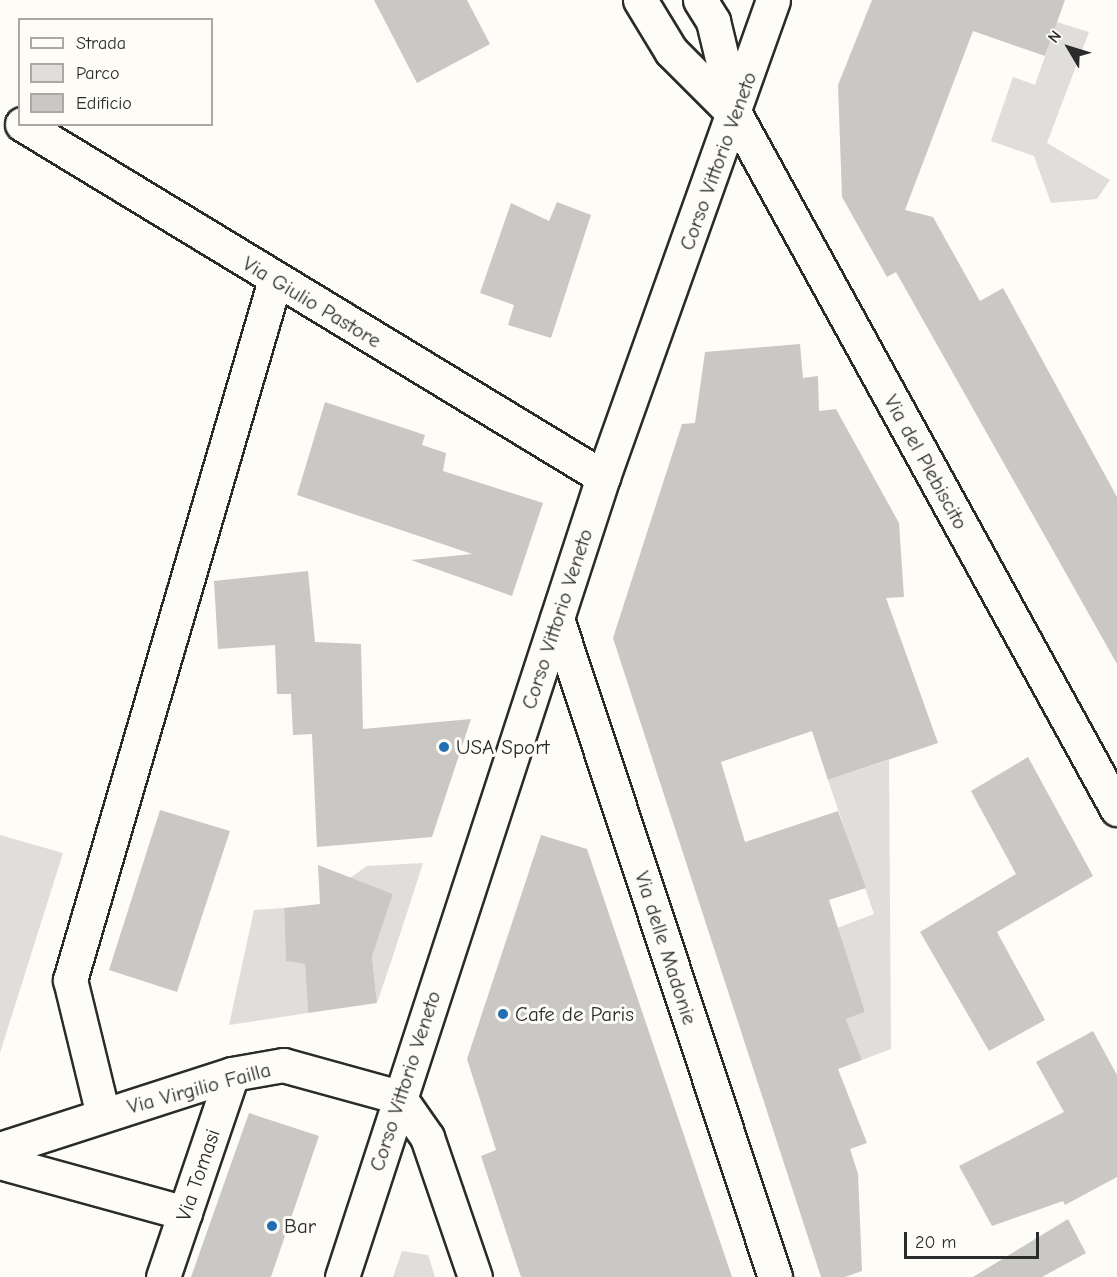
<!DOCTYPE html>
<style>
body{margin:0}
#map{position:relative;width:1117px;height:1277px;overflow:hidden;background:#fdfcf7;font-family:"Comic Neue",sans-serif}
div>[style]{position:absolute}
.green>*{inset:0;background:#dfdeda}
.building>*{inset:0;background:#c9c8c4}
.roads{filter:drop-shadow(2px 0 #2b2b2b) drop-shadow(-2px 0 #2b2b2b) drop-shadow(0 2px #2b2b2b) drop-shadow(0 -2px #2b2b2b)}
.street>*{height:33px;margin:-16.5px;padding:0 16.5px;transform-origin:16.5px;border-radius:16.5px;background:#fdfcf7}
.secondary>*{height:33px;margin:-16.5px;padding:0 16.5px;transform-origin:16.5px;border-radius:16.5px;background:#fdfcf7}
.dots>*{width:16px;height:16px;translate:-50% -50%;box-sizing:border-box;border:3px solid #fdfcf7;border-radius:50%}
span{translate:-50% -50%;white-space:nowrap;text-align:center;line-height:1.15;-webkit-text-stroke:6px #fdfcf7;paint-order:stroke}
.street-label{font-size:21px;color:#2b2b2b}
.poi-label{font-size:21px;color:#2b2b2b}
.left{translate:0 -50%;text-align:left}
.legend{position:absolute;left:18px;top:18px;width:195px;height:108px;box-sizing:border-box;background:#fdfcf7;border:2px solid #a9a8a5;margin:0;padding:8px 10px;list-style:none;font-size:18px;color:#2b2b2b}
.legend li{display:flex;align-items:center;gap:12px;height:30px}
.legend b{width:30px;border:2px solid #a9a8a5}
.north{position:absolute;left:1039px;top:18px;width:60px;height:60px;-webkit-text-stroke:4px #fdfcf7;paint-order:stroke;rotate:308deg;font-size:16px;font-weight:700;line-height:24px;text-align:center;color:#2b2b2b}
.north::after{content:'';display:block;margin:auto;width:21px;height:27px;background:#2b2b2b;clip-path:polygon(50% 0,100% 100%,50% 72%,0 100%)}
.scale{position:absolute;left:904px;top:1232px;width:135px;height:27px;box-sizing:border-box;border:3px solid #2b2b2b;border-top:0;padding-left:8px;font-size:18px;line-height:21px;white-space:nowrap;color:#2b2b2b;-webkit-text-stroke:4px #fdfcf7;paint-order:stroke}
</style>
<div id="map">
<div class="green">
<i style="clip-path:polygon(1057px 22px,1089px 32px,1047px 143px,1110px 180px,1097px 199px,1051px 203px,1034px 156px,991px 141px,1013px 77px,1035px 85px)"></i>
<i style="clip-path:polygon(889px 760px,891px 1049px,862px 1060px,846px 1019px,865px 1012px,837px 928px,874px 914px,828px 780px)"></i>
<i style="clip-path:polygon(0 835px,63px 853px,0 1053px)"></i>
<i style="clip-path:polygon(423px 863px,392px 959px,377px 1003px,372px 957px,393px 894px,350px 878px,367px 866px)"></i>
<i style="clip-path:polygon(284px 908px,286px 960px,305px 964px,308px 1013px,229px 1025px,254px 910px)"></i>
<i style="clip-path:polygon(402px 1251px,428px 1255px,435px 1277px,393px 1277px)"></i>
</div>
<div class="building">
<i style="clip-path:polygon(374px 0,467px 0,490px 44px,417px 83px)"></i>
<i style="clip-path:polygon(872px 0,1065px 0,1045px 56px,973px 31px,905px 210px,933px 217px,980px 301px,1003px 288px,1117px 497px,1117px 664px,896px 272px,887px 277px,842px 197px,838px 85px)"></i>
<i style="clip-path:polygon(557px 202px,591px 215px,551px 338px,508px 325px,514px 305px,480px 293px,511px 203px,549px 221px)"></i>
<i style="clip-path:polygon(800px 344px,803px 378px,818px 376px,819px 411px,836px 409px,899px 523px,904px 597px,886px 598px,938px 743px,828px 780px,812px 731px,721px 762px,745px 842px,838px 811px,866px 888px,829px 900px,865px 1012px,846px 1019px,862px 1060px,838px 1069px,867px 1143px,850px 1149px,858px 1174px,862px 1271px,845px 1277px,821px 1277px,613px 638px,682px 424px,695px 423px,705px 352px)"></i>
<i style="clip-path:polygon(325px 402px,425px 435px,422px 445px,446px 453px,443px 471px,543px 503px,512px 596px,411px 560px,472px 554px,297px 495px)"></i>
<i style="clip-path:polygon(308px 571px,315px 642px,361px 644px,363px 729px,471px 719px,432px 837px,317px 847px,312px 734px,293px 735px,291px 694px,277px 694px,275px 645px,218px 649px,214px 581px)"></i>
<i style="clip-path:polygon(1028px 757px,1093px 876px,997px 932px,1045px 1020px,989px 1051px,920px 932px,1016px 874px,971px 791px)"></i>
<i style="clip-path:polygon(160px 810px,230px 831px,177px 992px,109px 970px)"></i>
<i style="clip-path:polygon(541px 835px,587px 849px,732px 1277px,521px 1277px,481px 1156px,496px 1150px,467px 1059px)"></i>
<i style="clip-path:polygon(318px 865px,393px 894px,372px 957px,377px 1003px,308px 1013px,305px 964px,286px 961px,284px 908px,320px 904px)"></i>
<i style="clip-path:polygon(1093px 1031px,1117px 1075px,1117px 1177px,1065px 1205px,1063px 1201px,992px 1226px,959px 1166px,1064px 1112px,1036px 1062px)"></i>
<i style="clip-path:polygon(249px 1113px,319px 1136px,271px 1277px,191px 1277px)"></i>
<i style="clip-path:polygon(1068px 1219px,1086px 1253px,1042px 1277px,973px 1277px)"></i>
</div>
<div class="roads">
<div class="street">
<i style="left:22px;top:124px;width:680px;rotate:31.28deg"></i>
<i style="left:557px;top:619px;width:693px;rotate:71.67deg"></i>
<i style="left:103px;top:1115px;width:139px;rotate:-103.7deg"></i>
<i style="left:70px;top:980px;width:729px;rotate:-73.68deg"></i>
<i style="left:0;top:1149px;width:244px;rotate:-17.9deg"></i>
<i style="left:232px;top:1074px;width:52px;rotate:-10deg"></i>
<i style="left:283px;top:1065px;width:120px;rotate:15.4deg"></i>
<i style="left:399px;top:1097px;width:49px;rotate:55deg"></i>
<i style="left:427px;top:1137px;width:148px;rotate:71.1deg"></i>
<i style="left:0;top:1162px;width:192px;rotate:15.4deg"></i>
<i style="left:163px;top:1277px;width:214px;rotate:-71.2deg"></i>
<i style="left:342px;top:1277px;width:841px;rotate:-71.93deg"></i>
<i style="left:603px;top:477px;width:506px;rotate:-70.38deg"></i>
</div>
<div class="secondary">
<i style="left:640px;top:0;width:60px;rotate:58.7deg"></i>
<i style="left:671px;top:51px;width:92px;rotate:45deg"></i>
<i style="left:700px;top:0;width:25px;rotate:58deg"></i>
<i style="left:713px;top:21px;width:98px;rotate:76.4deg"></i>
<i style="left:736px;top:116px;width:791px;rotate:61.2deg"></i>
</div>
</div>
<div class="dots">
<i style="left:444px;top:747px;background:#1f6fb2"></i>
<i style="left:503px;top:1014px;background:#1f6fb2"></i>
<i style="left:272px;top:1226px;background:#1f6fb2"></i>
</div>
<div class="street-label">
<span style="left:718px;top:161px;rotate:-70deg">Corso Vittorio Veneto</span>
<span style="left:312px;top:302px;rotate:31deg">Via Giulio Pastore</span>
<span style="left:926px;top:462px;rotate:61deg">Via del Plebiscito</span>
<span style="left:557px;top:619px;rotate:-72deg">Corso Vittorio Veneto</span>
<span style="left:666px;top:948px;rotate:72deg">Via delle Madonie</span>
<span style="left:405px;top:1081px;rotate:-72deg">Corso Vittorio Veneto</span>
<span style="left:199px;top:1088px;rotate:-15deg">Via Virgilio Failla</span>
<span style="left:198px;top:1175px;rotate:-71deg">Via Tomasi</span>
</div>
<div class="poi-label">
<span class="left" style="left:456px;top:747px">USA Sport</span>
<span class="left" style="left:515px;top:1014px">Cafe de Paris</span>
<span class="left" style="left:284px;top:1226px">Bar</span>
</div>
<ul class="legend">
<li><b style="height:8px;background:#fdfcf7"></b>Strada</li>
<li><b style="height:16px;background:#dfdeda"></b>Parco</li>
<li><b style="height:16px;background:#c9c8c4"></b>Edificio</li>
</ul>
<div class="north">N</div>
<div class="scale">20 m</div>
</div>
